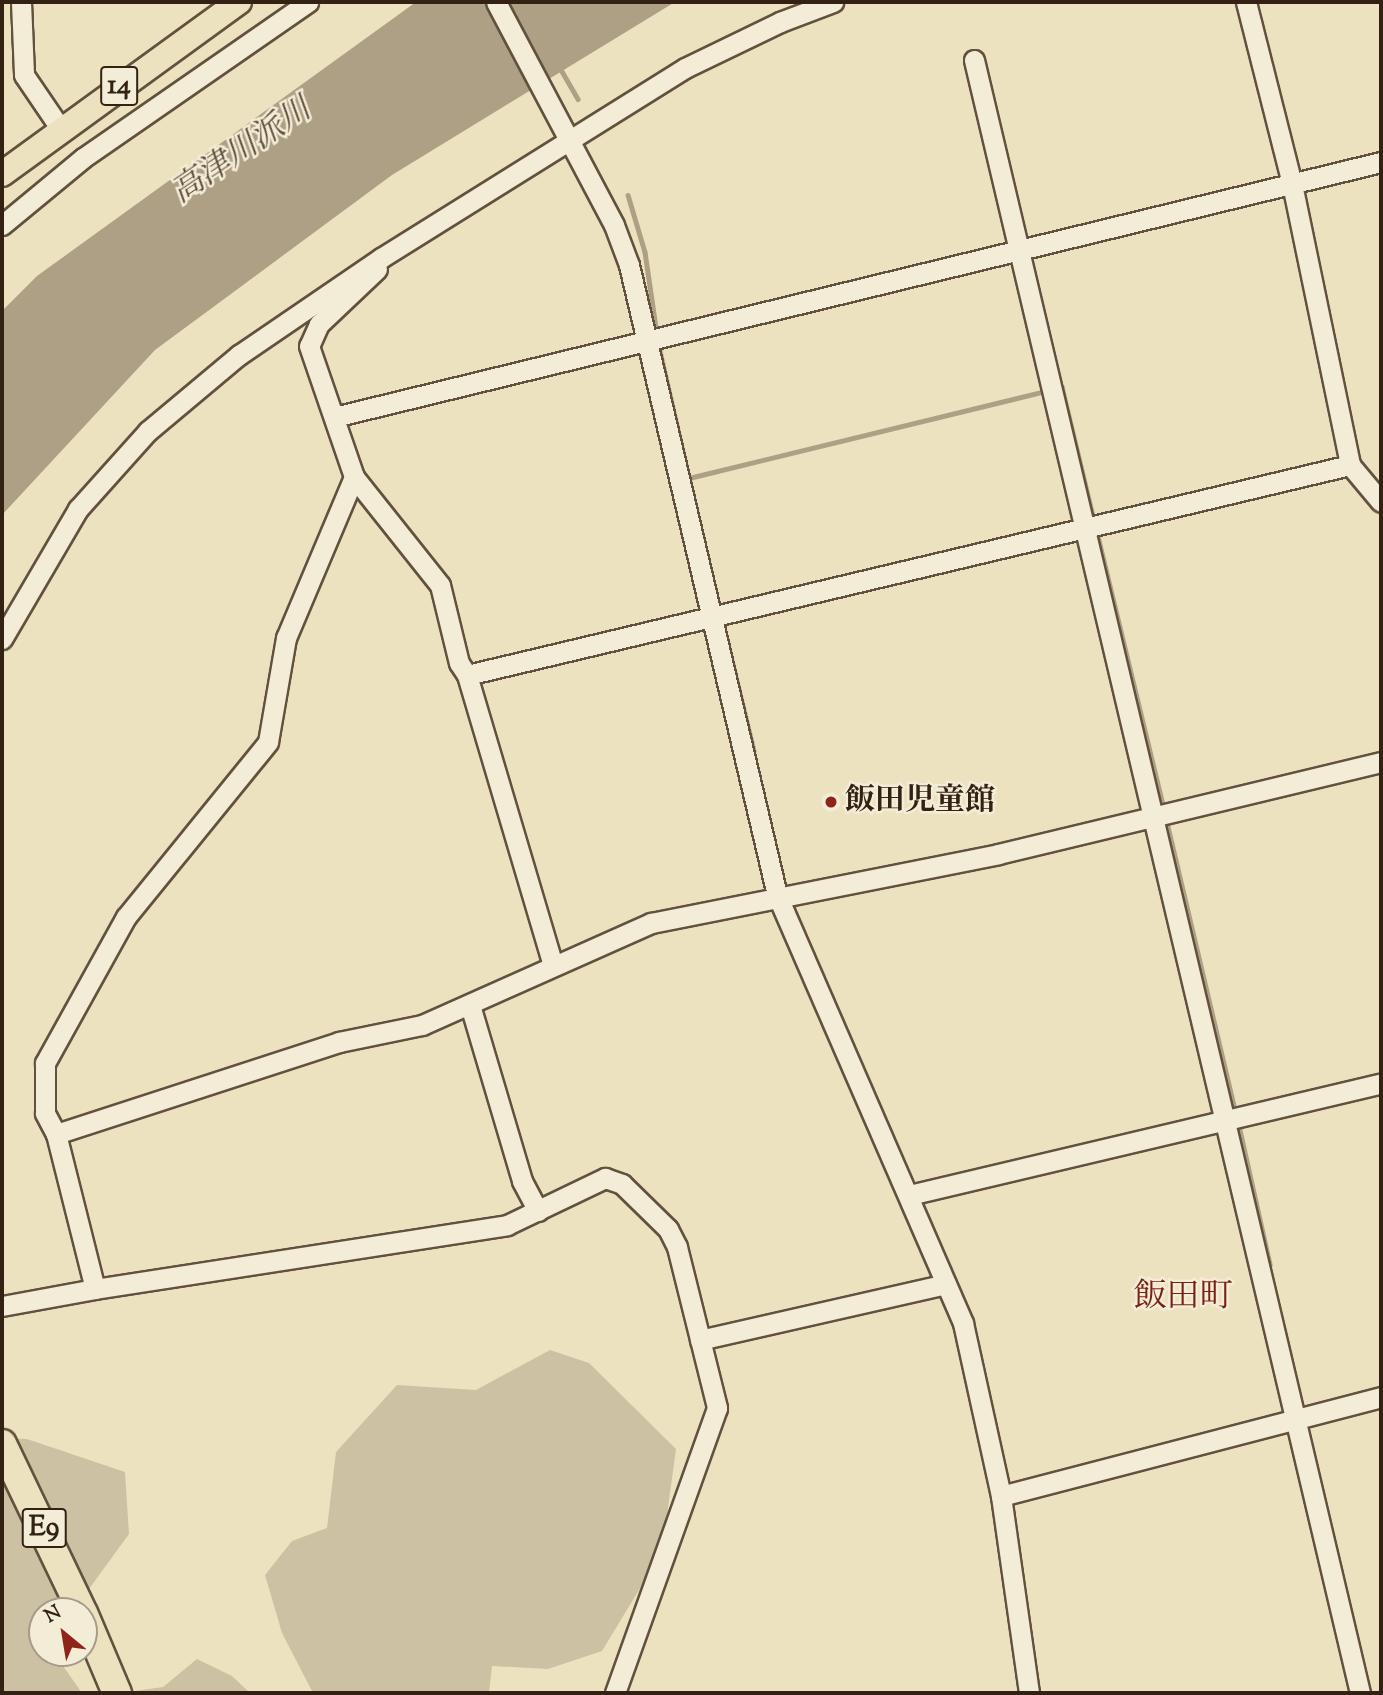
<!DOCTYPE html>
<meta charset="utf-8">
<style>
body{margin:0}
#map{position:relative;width:1383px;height:1695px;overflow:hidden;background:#ede2c0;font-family:"Sorts Mill Goudy","Noto Serif JP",serif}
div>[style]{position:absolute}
.green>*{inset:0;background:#cdc1a3}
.water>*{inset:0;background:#aea085}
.stream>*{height:4.5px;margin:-2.25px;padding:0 2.25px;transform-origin:2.25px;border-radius:2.25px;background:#aea085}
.roads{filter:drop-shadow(2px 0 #62513e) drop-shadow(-2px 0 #62513e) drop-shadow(0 2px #62513e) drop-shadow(0 -2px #62513e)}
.minor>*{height:19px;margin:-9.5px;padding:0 9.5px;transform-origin:9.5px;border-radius:9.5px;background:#f3ecd6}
.major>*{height:24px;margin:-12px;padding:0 12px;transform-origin:12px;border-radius:12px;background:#ede2c0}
.highway>*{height:28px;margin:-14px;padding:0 14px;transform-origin:14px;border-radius:14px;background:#ede2c0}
.dots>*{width:19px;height:19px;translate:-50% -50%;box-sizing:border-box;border:4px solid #f3ecd6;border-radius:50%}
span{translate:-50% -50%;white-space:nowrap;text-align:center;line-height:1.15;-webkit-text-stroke:5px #f3ecd6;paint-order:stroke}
.shield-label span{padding:2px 5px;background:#f3ecd6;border:2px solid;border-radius:5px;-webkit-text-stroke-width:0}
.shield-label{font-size:28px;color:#332113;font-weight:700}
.poi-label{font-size:30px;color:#332113;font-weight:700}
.left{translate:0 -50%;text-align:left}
.water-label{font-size:32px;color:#5e4d3b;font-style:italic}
.quarter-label{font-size:33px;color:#7a1f14}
.frame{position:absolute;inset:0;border:4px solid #332113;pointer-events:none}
.north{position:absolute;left:28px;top:1597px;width:70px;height:70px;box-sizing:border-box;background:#f3ecd6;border:2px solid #a69b88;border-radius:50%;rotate:330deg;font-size:19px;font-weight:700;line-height:28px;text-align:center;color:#332113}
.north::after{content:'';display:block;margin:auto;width:24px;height:32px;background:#8f2418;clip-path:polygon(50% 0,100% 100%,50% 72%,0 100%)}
</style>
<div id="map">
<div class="green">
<i style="clip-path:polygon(550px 1350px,589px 1363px,676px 1449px,662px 1552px,602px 1651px,548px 1669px,492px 1666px,489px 1693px,313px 1693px,282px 1633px,265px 1575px,292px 1541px,327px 1528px,336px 1452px,397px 1385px,476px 1390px)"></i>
<i style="clip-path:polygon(2px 1438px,27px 1439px,125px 1472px,129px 1534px,73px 1611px,42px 1611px,42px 1653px,54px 1653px,82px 1693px,2px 1693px)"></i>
<i style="clip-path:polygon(197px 1659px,232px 1676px,250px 1693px,121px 1693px,163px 1687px)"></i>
</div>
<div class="water">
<i style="clip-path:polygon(416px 2px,675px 2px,392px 175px,155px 350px,2px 515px,2px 311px,37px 276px)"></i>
</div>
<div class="stream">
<i style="left:559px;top:66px;width:38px;rotate:60deg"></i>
<i style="left:628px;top:195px;width:59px;rotate:73.4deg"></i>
<i style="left:645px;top:252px;width:83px;rotate:81.7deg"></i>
<i style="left:658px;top:342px;width:139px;rotate:77.2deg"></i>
<i style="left:689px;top:478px;width:366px;rotate:-13.7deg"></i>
<i style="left:1057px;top:388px;width:5px;rotate:-11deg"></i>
<i style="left:1062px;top:387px;width:137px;rotate:76.5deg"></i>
<i style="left:689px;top:478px;width:35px;rotate:77deg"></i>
<i style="left:1097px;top:532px;width:286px;rotate:76.4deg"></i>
<i style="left:727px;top:640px;width:114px;rotate:76.3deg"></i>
<i style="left:1166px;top:818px;width:303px;rotate:76.7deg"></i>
<i style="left:1238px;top:1121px;width:147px;rotate:77.4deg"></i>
</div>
<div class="roads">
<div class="minor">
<i style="left:21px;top:2px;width:73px;rotate:87.6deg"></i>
<i style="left:24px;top:75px;width:64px;rotate:55.8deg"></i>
<i style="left:496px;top:2px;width:252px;rotate:62.1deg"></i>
<i style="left:614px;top:225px;width:43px;rotate:69.4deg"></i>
<i style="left:629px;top:265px;width:647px;rotate:76.78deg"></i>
<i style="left:777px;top:895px;width:467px;rotate:66.5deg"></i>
<i style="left:963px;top:1323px;width:177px;rotate:77.6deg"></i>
<i style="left:1001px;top:1496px;width:199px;rotate:81.9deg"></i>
<i style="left:1246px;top:2px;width:188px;rotate:75.8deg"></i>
<i style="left:1292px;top:184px;width:287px;rotate:78.3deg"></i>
<i style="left:1350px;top:465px;width:48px;rotate:50deg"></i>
<i style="left:974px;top:60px;width:1678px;rotate:76.7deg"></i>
<i style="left:2px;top:225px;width:105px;rotate:-39.6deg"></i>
<i style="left:83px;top:158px;width:274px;rotate:-34.7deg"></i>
<i style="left:377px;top:269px;width:80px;rotate:136.5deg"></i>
<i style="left:319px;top:324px;width:24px;rotate:114deg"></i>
<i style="left:309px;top:346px;width:139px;rotate:71deg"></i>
<i style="left:354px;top:477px;width:138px;rotate:51.5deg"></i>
<i style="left:440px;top:585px;width:80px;rotate:76.3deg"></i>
<i style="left:459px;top:663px;width:14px;rotate:56deg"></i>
<i style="left:467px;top:675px;width:303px;rotate:73.5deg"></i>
<i style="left:334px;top:417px;width:1078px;rotate:-13.69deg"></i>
<i style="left:2px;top:639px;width:151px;rotate:-59.7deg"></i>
<i style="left:78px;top:509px;width:105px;rotate:-48.1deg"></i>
<i style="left:148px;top:431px;width:119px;rotate:-39.9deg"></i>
<i style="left:239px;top:355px;width:172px;rotate:-34.3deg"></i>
<i style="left:381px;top:258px;width:358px;rotate:-32deg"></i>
<i style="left:685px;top:68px;width:106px;rotate:-25.8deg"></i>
<i style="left:780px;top:22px;width:57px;rotate:-20.7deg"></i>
<i style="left:467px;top:675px;width:908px;rotate:-13.38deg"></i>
<i style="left:470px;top:1005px;width:184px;rotate:73.5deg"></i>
<i style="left:522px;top:1181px;width:34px;rotate:62deg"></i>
<i style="left:56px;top:1134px;width:298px;rotate:-18deg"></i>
<i style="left:339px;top:1042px;width:85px;rotate:-11.6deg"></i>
<i style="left:422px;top:1025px;width:251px;rotate:-24deg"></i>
<i style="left:651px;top:923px;width:354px;rotate:-11.2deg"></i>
<i style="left:998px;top:854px;width:394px;rotate:-13.5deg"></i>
<i style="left:909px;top:1195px;width:485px;rotate:-13.3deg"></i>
<i style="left:95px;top:1289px;width:417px;rotate:-8.8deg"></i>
<i style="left:507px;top:1225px;width:109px;rotate:-25.6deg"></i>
<i style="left:605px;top:1178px;width:18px;rotate:19deg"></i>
<i style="left:622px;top:1184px;width:64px;rotate:44.4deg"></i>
<i style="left:668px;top:1229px;width:20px;rotate:63deg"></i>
<i style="left:677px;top:1247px;width:166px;rotate:76deg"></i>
<i style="left:717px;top:1408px;width:303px;rotate:109.7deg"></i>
<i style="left:2px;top:1306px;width:95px;rotate:-10.4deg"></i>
<i style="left:95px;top:1289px;width:160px;rotate:-104.1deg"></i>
<i style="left:56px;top:1134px;width:24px;rotate:-118deg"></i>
<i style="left:45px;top:1113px;width:50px;rotate:-90deg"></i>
<i style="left:45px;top:1063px;width:167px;rotate:-61deg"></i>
<i style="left:126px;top:917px;width:225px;rotate:-50.9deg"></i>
<i style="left:268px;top:742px;width:106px;rotate:-80.2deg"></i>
<i style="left:286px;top:638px;width:175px;rotate:-67.1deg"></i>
<i style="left:700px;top:1340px;width:252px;rotate:-12.8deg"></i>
<i style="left:1001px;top:1496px;width:393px;rotate:-14.6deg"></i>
</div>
<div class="major">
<i style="left:2px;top:174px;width:293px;rotate:-36deg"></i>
</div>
<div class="highway">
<i style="left:2px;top:1444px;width:185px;rotate:64.4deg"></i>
<i style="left:84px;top:1615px;width:85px;rotate:67.1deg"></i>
</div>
</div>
<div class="dots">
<i style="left:831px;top:802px;background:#8f2418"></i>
</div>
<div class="shield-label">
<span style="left:119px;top:86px">14</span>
<span style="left:44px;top:1528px">E9</span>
</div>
<div class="poi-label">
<span class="left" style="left:845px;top:802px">飯田児童館</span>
</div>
<div class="water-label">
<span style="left:242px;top:152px;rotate:-34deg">高津川派川</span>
</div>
<div class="quarter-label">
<span style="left:1183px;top:1299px">飯田町</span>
</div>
<div class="frame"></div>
<div class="north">N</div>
</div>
